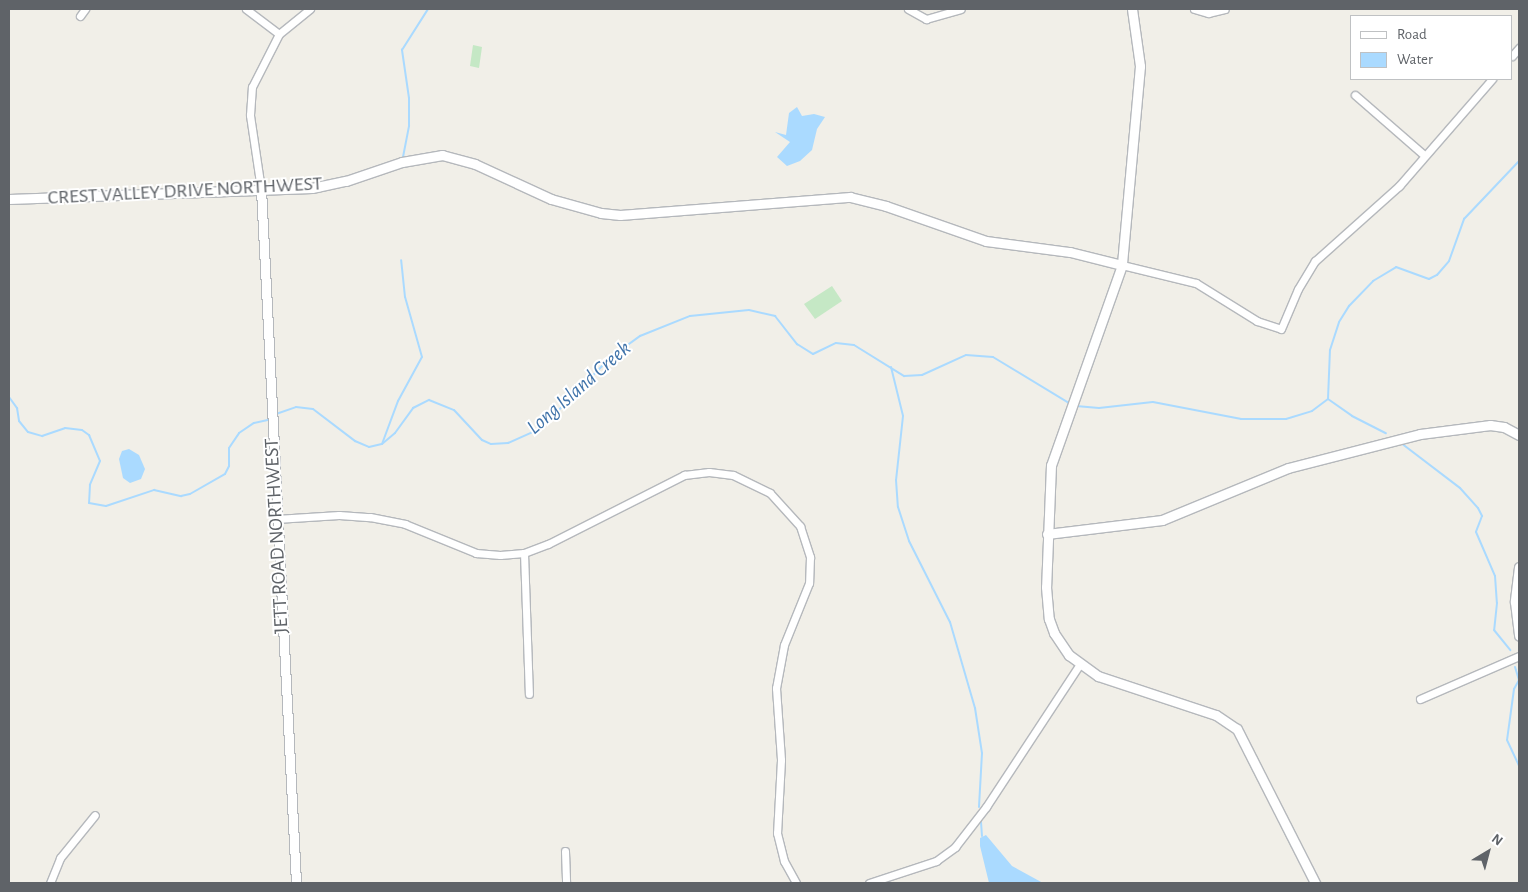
<!DOCTYPE html>
<style>
body{margin:0}
#map{position:relative;width:1528px;height:892px;overflow:hidden;background:#f1efe8;font-family:"Alegreya Sans",sans-serif}
div>[style]{position:absolute}
.green>*{inset:0;background:#c5e8c5}
.water>*{inset:0;background:#aadaff}
.stream>*{height:2px;margin:-1px;padding:0 1px;transform-origin:1px;border-radius:1px;background:#aadaff}
.roads{filter:drop-shadow(1px 0 #b5b8bc) drop-shadow(-1px 0 #b5b8bc) drop-shadow(0 1px #b5b8bc) drop-shadow(0 -1px #b5b8bc)}
.minor>*{height:7px;margin:-3.5px;padding:0 3.5px;transform-origin:3.5px;border-radius:3.5px;background:#fff}
.tertiary>*{height:9px;margin:-4.5px;padding:0 4.5px;transform-origin:4.5px;border-radius:4.5px;background:#fff}
span{translate:-50% -50%;white-space:nowrap;text-align:center;line-height:1.15;-webkit-text-stroke:4px #fff;paint-order:stroke}
.street-label{font-size:20px;color:#5f6368}
.water-label{font-size:21px;color:#4174aa;font-style:italic}
.frame{position:absolute;inset:0;border:10px solid #5f6368;pointer-events:none}
.legend{position:absolute;left:1350px;top:15px;width:162px;height:65px;box-sizing:border-box;background:#fff;border:1px solid #bfc1c3;margin:0;padding:6px 9px;list-style:none;font-size:15px;color:#5f6368}
.legend li{display:flex;align-items:center;gap:10px;height:25px}
.legend b{width:25px;border:1px solid #bfc1c3}
.north{position:absolute;left:1463px;top:827px;width:50px;height:50px;-webkit-text-stroke:4px #fff;paint-order:stroke;rotate:37deg;font-size:14px;font-weight:700;line-height:20px;text-align:center;color:#5f6368}
.north::after{content:'';display:block;margin:auto;width:18px;height:22px;background:#5f6368;clip-path:polygon(50% 0,100% 100%,50% 72%,0 100%)}
</style>
<div id="map">
<div class="green">
<i style="clip-path:polygon(473px 45px,482px 47px,479px 68px,470px 66px)"></i>
<i style="clip-path:polygon(832px 286px,842px 301px,815px 319px,804px 304px)"></i>
</div>
<div class="water">
<i style="clip-path:polygon(797px 107px,802px 116px,814px 114px,825px 117px,817px 129px,812px 150px,800px 161px,787px 166px,777px 157px,790px 142px,775px 132px,786px 135px,789px 113px)"></i>
<i style="clip-path:polygon(129px 449px,139px 455px,145px 469px,141px 479px,130px 483px,123px 478px,119px 459px,122px 451px)"></i>
<i style="clip-path:polygon(986px 835px,1012px 866px,1043px 883px,989px 883px,980px 846px,980px 838px)"></i>
</div>
<div class="stream">
<i style="left:403px;top:157px;width:32px;rotate:-79deg"></i>
<i style="left:409px;top:126px;width:28px;rotate:-90deg"></i>
<i style="left:409px;top:98px;width:49px;rotate:-98.3deg"></i>
<i style="left:402px;top:50px;width:49px;rotate:-57.6deg"></i>
<i style="left:891px;top:367px;width:50px;rotate:76.2deg"></i>
<i style="left:903px;top:416px;width:64px;rotate:96.2deg"></i>
<i style="left:896px;top:480px;width:27px;rotate:86deg"></i>
<i style="left:898px;top:507px;width:36px;rotate:72deg"></i>
<i style="left:909px;top:541px;width:91px;rotate:63.2deg"></i>
<i style="left:950px;top:622px;width:90px;rotate:73.8deg"></i>
<i style="left:975px;top:708px;width:46px;rotate:81.2deg"></i>
<i style="left:982px;top:753px;width:54px;rotate:93.2deg"></i>
<i style="left:9px;top:397px;width:14px;rotate:54deg"></i>
<i style="left:17px;top:408px;width:13px;rotate:81deg"></i>
<i style="left:19px;top:421px;width:14px;rotate:51deg"></i>
<i style="left:28px;top:432px;width:15px;rotate:16deg"></i>
<i style="left:42px;top:436px;width:24px;rotate:-19deg"></i>
<i style="left:65px;top:428px;width:17px;rotate:7deg"></i>
<i style="left:82px;top:430px;width:9px;rotate:36deg"></i>
<i style="left:89px;top:435px;width:28px;rotate:67deg"></i>
<i style="left:100px;top:461px;width:26px;rotate:113deg"></i>
<i style="left:90px;top:485px;width:18px;rotate:93deg"></i>
<i style="left:89px;top:503px;width:17px;rotate:10deg"></i>
<i style="left:106px;top:506px;width:51px;rotate:-18.4deg"></i>
<i style="left:154px;top:490px;width:28px;rotate:13deg"></i>
<i style="left:181px;top:496px;width:9px;rotate:-13deg"></i>
<i style="left:190px;top:494px;width:40px;rotate:-29.7deg"></i>
<i style="left:225px;top:474px;width:9px;rotate:-63deg"></i>
<i style="left:229px;top:466px;width:18px;rotate:-90deg"></i>
<i style="left:229px;top:448px;width:18px;rotate:-56deg"></i>
<i style="left:239px;top:433px;width:18px;rotate:-34deg"></i>
<i style="left:254px;top:423px;width:14px;rotate:-12deg"></i>
<i style="left:1328px;top:399px;width:29px;rotate:35deg"></i>
<i style="left:1352px;top:416px;width:38px;rotate:27deg"></i>
<i style="left:1076px;top:406px;width:23px;rotate:5deg"></i>
<i style="left:1099px;top:408px;width:54px;rotate:-6.3deg"></i>
<i style="left:1153px;top:402px;width:90px;rotate:10.9deg"></i>
<i style="left:1241px;top:419px;width:45px"></i>
<i style="left:1286px;top:419px;width:27px;rotate:-17deg"></i>
<i style="left:1312px;top:411px;width:20px;rotate:-37deg"></i>
<i style="left:1328px;top:399px;width:49px;rotate:-87.7deg"></i>
<i style="left:1330px;top:350px;width:29px;rotate:-72deg"></i>
<i style="left:1339px;top:322px;width:19px;rotate:-58deg"></i>
<i style="left:1349px;top:306px;width:35px;rotate:-46deg"></i>
<i style="left:1373px;top:281px;width:27px;rotate:-31deg"></i>
<i style="left:1396px;top:267px;width:35px;rotate:20deg"></i>
<i style="left:1429px;top:279px;width:9px;rotate:-27deg"></i>
<i style="left:1437px;top:275px;width:18px;rotate:-49deg"></i>
<i style="left:1449px;top:261px;width:45px;rotate:-70.3deg"></i>
<i style="left:1464px;top:219px;width:80px;rotate:-46.5deg"></i>
<i style="left:276px;top:414px;width:21px;rotate:-19deg"></i>
<i style="left:296px;top:407px;width:17px;rotate:7deg"></i>
<i style="left:313px;top:409px;width:53px;rotate:37.3deg"></i>
<i style="left:355px;top:441px;width:15px;rotate:23deg"></i>
<i style="left:369px;top:447px;width:13px;rotate:-13deg"></i>
<i style="left:382px;top:444px;width:17px;rotate:-40deg"></i>
<i style="left:395px;top:433px;width:31px;rotate:-54deg"></i>
<i style="left:413px;top:408px;width:18px;rotate:-27deg"></i>
<i style="left:429px;top:400px;width:27px;rotate:22deg"></i>
<i style="left:454px;top:410px;width:41px;rotate:47deg"></i>
<i style="left:482px;top:440px;width:10px;rotate:24deg"></i>
<i style="left:491px;top:444px;width:17px;rotate:-3deg"></i>
<i style="left:508px;top:443px;width:36px;rotate:-24deg"></i>
<i style="left:541px;top:428px;width:100px;rotate:-45.4deg"></i>
<i style="left:611px;top:357px;width:36px;rotate:-36deg"></i>
<i style="left:640px;top:336px;width:54px;rotate:-21.8deg"></i>
<i style="left:690px;top:316px;width:59px;rotate:-5.8deg"></i>
<i style="left:749px;top:310px;width:27px;rotate:13deg"></i>
<i style="left:775px;top:316px;width:36px;rotate:52deg"></i>
<i style="left:797px;top:344px;width:19px;rotate:32deg"></i>
<i style="left:813px;top:354px;width:25px;rotate:-26deg"></i>
<i style="left:836px;top:343px;width:18px;rotate:6deg"></i>
<i style="left:854px;top:345px;width:59px;rotate:31.8deg"></i>
<i style="left:904px;top:376px;width:18px;rotate:-3deg"></i>
<i style="left:922px;top:375px;width:48px;rotate:-24.4deg"></i>
<i style="left:966px;top:355px;width:27px;rotate:4deg"></i>
<i style="left:993px;top:357px;width:89px;rotate:31.2deg"></i>
<i style="left:1401px;top:443px;width:74px;rotate:37.3deg"></i>
<i style="left:1460px;top:488px;width:27px;rotate:48deg"></i>
<i style="left:1478px;top:508px;width:9px;rotate:63deg"></i>
<i style="left:1482px;top:516px;width:17px;rotate:111deg"></i>
<i style="left:1476px;top:532px;width:48px;rotate:66.6deg"></i>
<i style="left:1495px;top:576px;width:27px;rotate:86deg"></i>
<i style="left:1497px;top:603px;width:27px;rotate:96deg"></i>
<i style="left:1494px;top:630px;width:26px;rotate:51deg"></i>
<i style="left:382px;top:444px;width:46px;rotate:-69.6deg"></i>
<i style="left:398px;top:401px;width:50px;rotate:-61.4deg"></i>
<i style="left:422px;top:357px;width:62px;rotate:-105.8deg"></i>
<i style="left:405px;top:297px;width:37px;rotate:-96deg"></i>
<i style="left:1515px;top:667px;width:14px;rotate:73deg"></i>
<i style="left:1519px;top:680px;width:10px;rotate:119deg"></i>
<i style="left:1514px;top:689px;width:51px;rotate:97.8deg"></i>
<i style="left:1507px;top:740px;width:29px;rotate:65deg"></i>
<i style="left:981px;top:822px;width:14px;rotate:86deg"></i>
</div>
<div class="roads">
<div class="minor">
<i style="left:246px;top:9px;width:41px;rotate:37.1deg"></i>
<i style="left:908px;top:9px;width:21px;rotate:29deg"></i>
<i style="left:926px;top:19px;width:36px;rotate:-16deg"></i>
<i style="left:1194px;top:9px;width:15px;rotate:16deg"></i>
<i style="left:1208px;top:13px;width:17px;rotate:-13deg"></i>
<i style="left:80px;top:16px;width:9px;rotate:-54deg"></i>
<i style="left:1512px;top:56px;width:11px;rotate:-49deg"></i>
<i style="left:1355px;top:95px;width:91px;rotate:41deg"></i>
<i style="left:261px;top:189px;width:75px;rotate:-98.5deg"></i>
<i style="left:250px;top:115px;width:28px;rotate:-86deg"></i>
<i style="left:252px;top:87px;width:59px;rotate:-63deg"></i>
<i style="left:279px;top:34px;width:40px;rotate:-39deg"></i>
<i style="left:1122px;top:265px;width:76px;rotate:13.7deg"></i>
<i style="left:1196px;top:283px;width:72px;rotate:31.9deg"></i>
<i style="left:1257px;top:321px;width:25px;rotate:18deg"></i>
<i style="left:1281px;top:329px;width:43px;rotate:-67deg"></i>
<i style="left:1298px;top:289px;width:33px;rotate:-59deg"></i>
<i style="left:1315px;top:261px;width:113px;rotate:-41.8deg"></i>
<i style="left:1399px;top:186px;width:142px;rotate:-49deg"></i>
<i style="left:276px;top:519px;width:63px;rotate:-3.6deg"></i>
<i style="left:339px;top:515px;width:31px;rotate:4deg"></i>
<i style="left:370px;top:517px;width:36px;rotate:11deg"></i>
<i style="left:405px;top:524px;width:77px;rotate:22.2deg"></i>
<i style="left:476px;top:553px;width:24px;rotate:5deg"></i>
<i style="left:500px;top:555px;width:24px;rotate:-5deg"></i>
<i style="left:524px;top:553px;width:26px;rotate:-21deg"></i>
<i style="left:548px;top:544px;width:153px;rotate:-26.9deg"></i>
<i style="left:684px;top:475px;width:25px;rotate:-7deg"></i>
<i style="left:709px;top:472px;width:24px;rotate:7deg"></i>
<i style="left:733px;top:475px;width:41px;rotate:25.9deg"></i>
<i style="left:770px;top:493px;width:45px;rotate:47.7deg"></i>
<i style="left:800px;top:526px;width:33px;rotate:72deg"></i>
<i style="left:810px;top:557px;width:26px;rotate:92deg"></i>
<i style="left:809px;top:583px;width:67px;rotate:112deg"></i>
<i style="left:784px;top:645px;width:44px;rotate:100.5deg"></i>
<i style="left:776px;top:688px;width:72px;rotate:86deg"></i>
<i style="left:781px;top:760px;width:73px;rotate:93.1deg"></i>
<i style="left:777px;top:833px;width:29px;rotate:76deg"></i>
<i style="left:784px;top:861px;width:25px;rotate:61deg"></i>
<i style="left:524px;top:553px;width:141px;rotate:88deg"></i>
<i style="left:1420px;top:699px;width:108px;rotate:-23.5deg"></i>
<i style="left:565px;top:851px;width:32px;rotate:88deg"></i>
<i style="left:50px;top:883px;width:27px;rotate:-68deg"></i>
<i style="left:60px;top:858px;width:55px;rotate:-50.9deg"></i>
<i style="left:869px;top:883px;width:71px;rotate:-18.2deg"></i>
<i style="left:936px;top:861px;width:24px;rotate:-36deg"></i>
<i style="left:955px;top:847px;width:51px;rotate:-52.2deg"></i>
<i style="left:986px;top:807px;width:171px;rotate:-56.7deg"></i>
</div>
<div class="tertiary">
<i style="left:1132px;top:9px;width:58px;rotate:82deg"></i>
<i style="left:1140px;top:66px;width:200px;rotate:95.2deg"></i>
<i style="left:1122px;top:265px;width:212px;rotate:109.5deg"></i>
<i style="left:1051px;top:465px;width:122px;rotate:92.3deg"></i>
<i style="left:1046px;top:587px;width:32px;rotate:85deg"></i>
<i style="left:1049px;top:619px;width:15px;rotate:70deg"></i>
<i style="left:1054px;top:633px;width:27px;rotate:56deg"></i>
<i style="left:1069px;top:655px;width:36px;rotate:36deg"></i>
<i style="left:1098px;top:676px;width:124px;rotate:18.3deg"></i>
<i style="left:1216px;top:715px;width:25px;rotate:34deg"></i>
<i style="left:1237px;top:729px;width:173px;rotate:63.1deg"></i>
<i style="left:261px;top:189px;width:695px;rotate:87.11deg"></i>
<i style="left:9px;top:199px;width:303px;rotate:-2.1deg"></i>
<i style="left:312px;top:188px;width:35px;rotate:-12deg"></i>
<i style="left:346px;top:181px;width:59px;rotate:-18.7deg"></i>
<i style="left:402px;top:162px;width:41px;rotate:-9.9deg"></i>
<i style="left:442px;top:155px;width:34px;rotate:15deg"></i>
<i style="left:475px;top:164px;width:84px;rotate:24.7deg"></i>
<i style="left:551px;top:199px;width:52px;rotate:15.6deg"></i>
<i style="left:601px;top:213px;width:19px;rotate:6deg"></i>
<i style="left:620px;top:215px;width:231px;rotate:-4.5deg"></i>
<i style="left:850px;top:197px;width:37px;rotate:14deg"></i>
<i style="left:886px;top:206px;width:106px;rotate:19.3deg"></i>
<i style="left:986px;top:241px;width:85px;rotate:7.5deg"></i>
<i style="left:1070px;top:252px;width:54px;rotate:14deg"></i>
<i style="left:1047px;top:534px;width:116px;rotate:-6.9deg"></i>
<i style="left:1162px;top:520px;width:136px;rotate:-22.4deg"></i>
<i style="left:1288px;top:468px;width:136px;rotate:-14.4deg"></i>
<i style="left:1420px;top:434px;width:71px;rotate:-7.3deg"></i>
<i style="left:1490px;top:425px;width:14px;rotate:8deg"></i>
<i style="left:1504px;top:427px;width:17px;rotate:28deg"></i>
<i style="left:1519px;top:567px;width:35px;rotate:97deg"></i>
<i style="left:1515px;top:602px;width:34px;rotate:83deg"></i>
</div>
</div>
<div class="street-label">
<span style="left:185px;top:191px;rotate:-3deg">CREST VALLEY DRIVE NORTHWEST</span>
<span style="left:277px;top:536px;rotate:-93deg">JETT ROAD NORTHWEST</span>
</div>
<div class="water-label">
<span style="left:579px;top:388px;rotate:-41deg">Long Island Creek</span>
</div>
<div class="frame"></div>
<ul class="legend">
<li><b style="height:6px;background:#fff"></b>Road</li>
<li><b style="height:14px;background:#aadaff"></b>Water</li>
</ul>
<div class="north">N</div>
</div>
